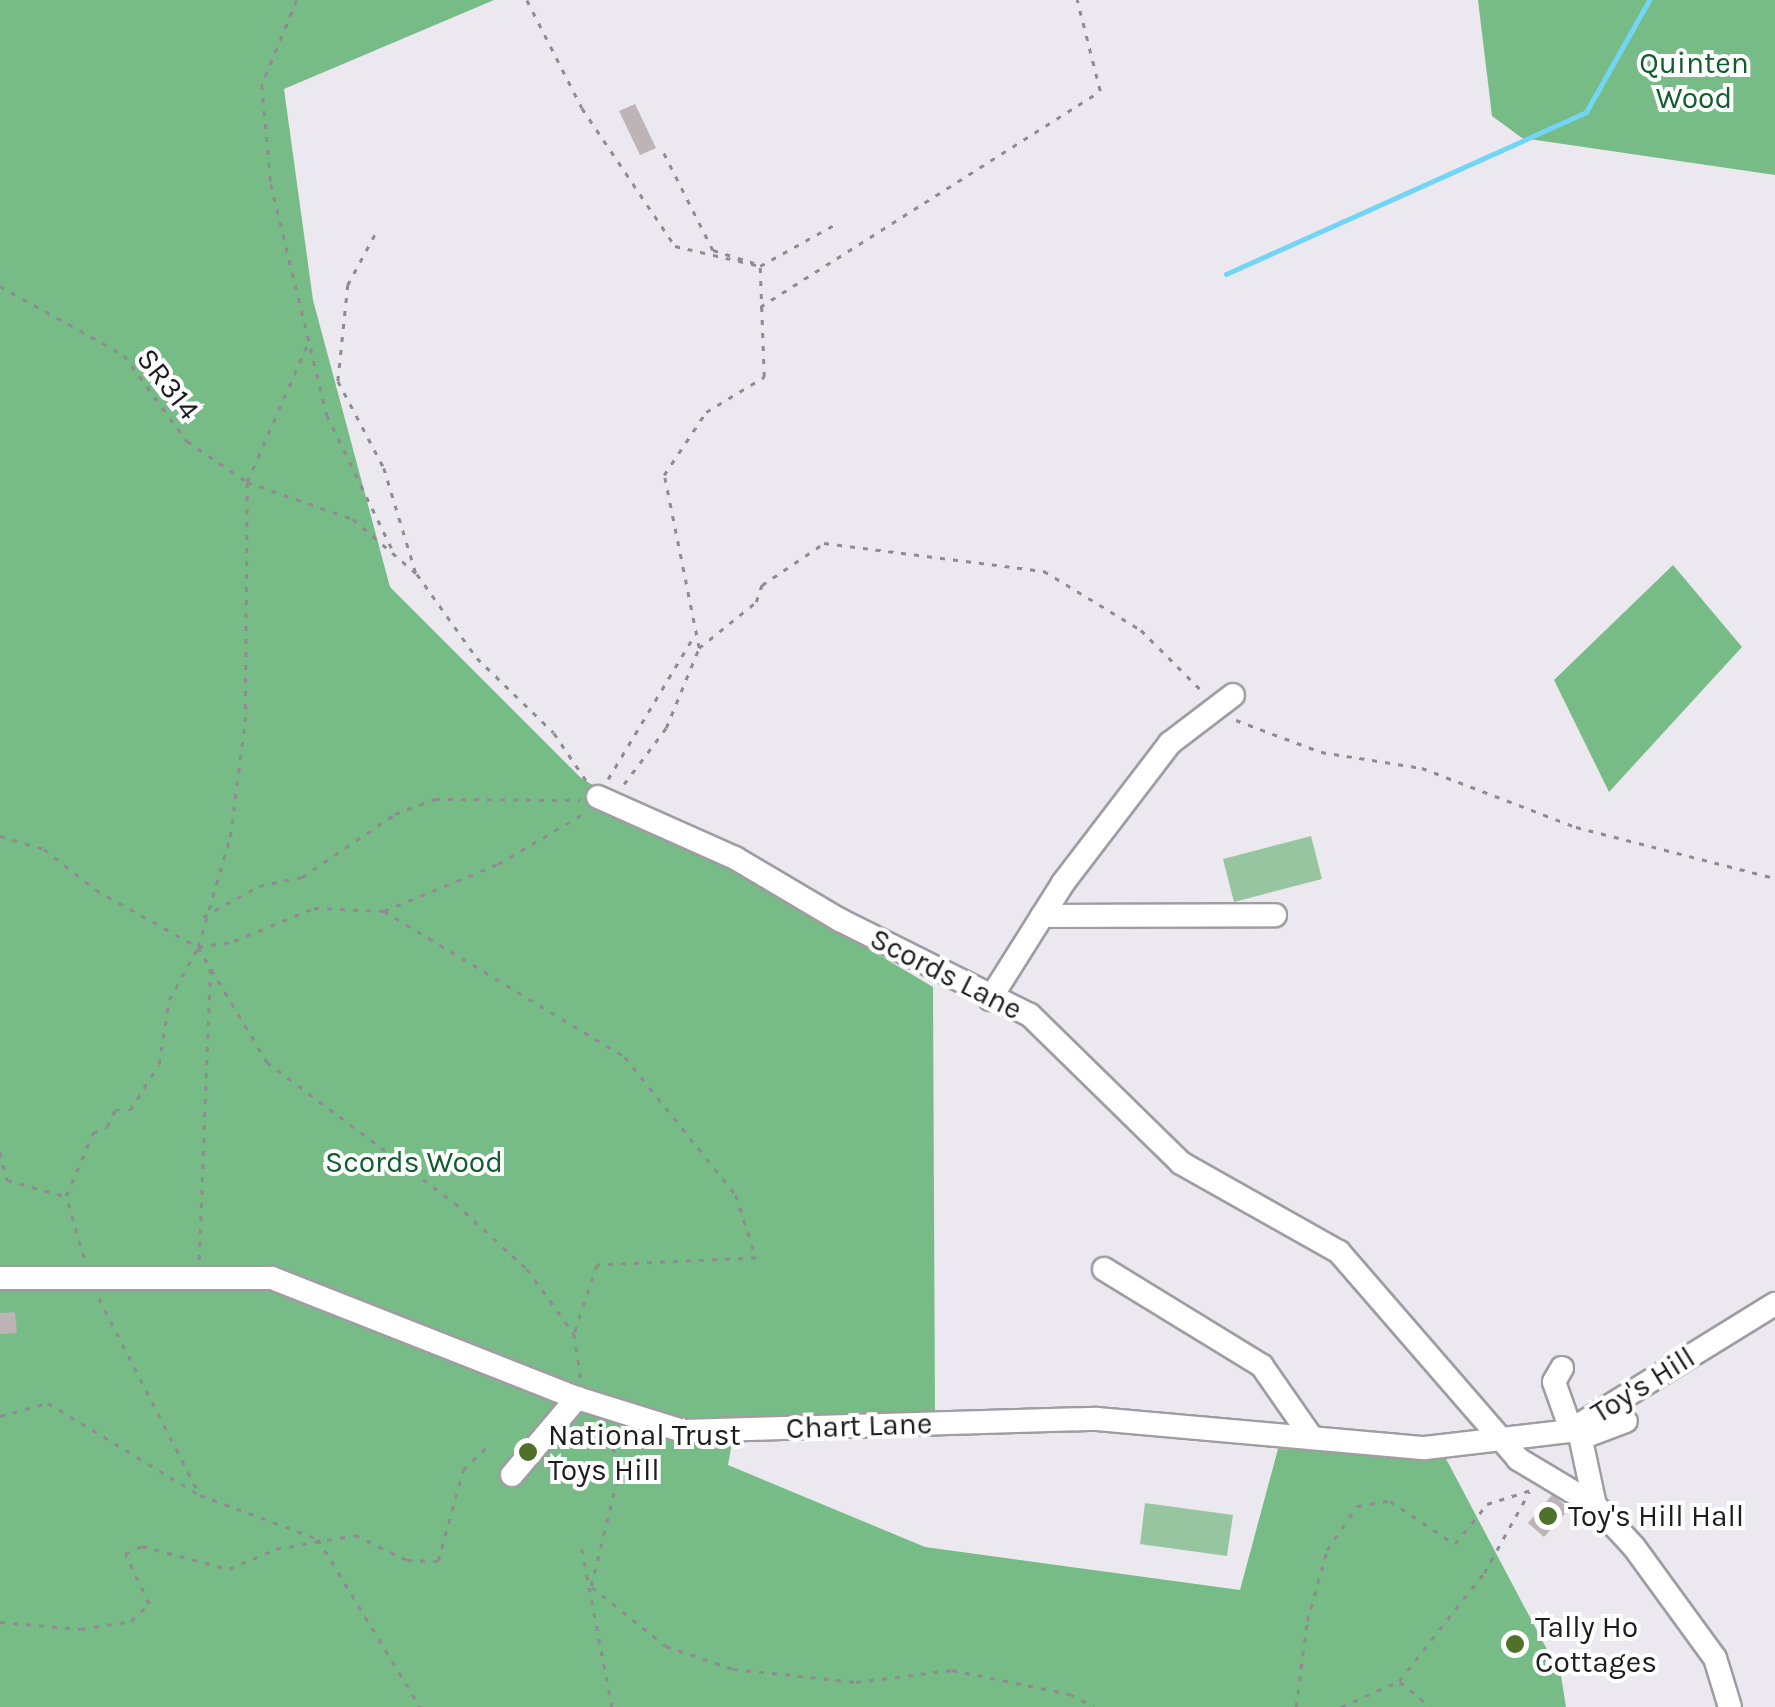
<!DOCTYPE html>
<style>
body{margin:0}
#map{position:relative;width:1775px;height:1707px;overflow:hidden;background:#ebe8ef;font-family:Karla,sans-serif}
div>[style]{position:absolute}
.green>*{inset:0;background:#97c5a0}
.forest>*{inset:0;background:#77bb87}
.stream>*{height:5px;margin:-2.5px;padding:0 2.5px;transform-origin:2.5px;border-radius:2.5px;background:#72d5f4}
.building>*{inset:0;background:#bcb4b7}
.path>*{height:2.5px;margin-top:-1.25px;transform-origin:0;background:repeating-linear-gradient(90deg,#8e8c91 0 5px,transparent 0 13px)}
.roads{filter:drop-shadow(2px 0 #9f9ca2) drop-shadow(-2px 0 #9f9ca2) drop-shadow(0 2px #9f9ca2) drop-shadow(0 -2px #9f9ca2)}
.minor>*{height:22px;margin:-11px;padding:0 11px;transform-origin:11px;border-radius:11px;background:#fff}
.dots>*{width:28px;height:28px;translate:-50% -50%;box-sizing:border-box;border:5px solid #fff;border-radius:50%}
span{translate:-50% -50%;white-space:nowrap;text-align:center;line-height:1.15;-webkit-text-stroke:8px #fff;paint-order:stroke}
.park-label{font-size:30px;color:#105d2d}
.street-label{font-size:30px;color:#1d1c1f}
.poi-label{font-size:30px;color:#1d1c1f}
.left{translate:0 -50%;text-align:left}
</style>
<div id="map">
<div class="green">
<i style="clip-path:polygon(1311px 836px,1322px 879px,1234px 902px,1223px 859px)"></i>
<i style="clip-path:polygon(1145px 1503px,1233px 1515px,1227px 1556px,1140px 1544px)"></i>
</div>
<div class="forest">
<i style="clip-path:polygon(0 0,494px 0,284px 89px,313px 300px,390px 587px,581px 778px,933px 987px,935px 1418px,735px 1425px,728px 1465px,925px 1547px,1240px 1590px,1278px 1449px,1444px 1455px,1561px 1676px,1566px 1707px,0 1707px)"></i>
<i style="clip-path:polygon(1478px 0,1775px 0,1775px 175px,1522px 138px,1492px 116px)"></i>
<i style="clip-path:polygon(1673px 565px,1742px 647px,1609px 792px,1554px 680px)"></i>
</div>
<div class="stream">
<i style="left:1226px;top:274px;width:395px;rotate:-24.2deg"></i>
<i style="left:1586px;top:112px;width:129px;rotate:-60.6deg"></i>
</div>
<div class="building">
<i style="clip-path:polygon(635px 104px,656px 148px,640px 155px,619px 111px)"></i>
<i style="clip-path:polygon(15px 1312px,17px 1333px,0 1334px,0 1313px)"></i>
<i style="clip-path:polygon(1553px 1494px,1569px 1509px,1544px 1537px,1528px 1523px)"></i>
</div>
<div class="path">
<i style="left:297px;top:0;width:92px;rotate:112.4deg"></i>
<i style="left:262px;top:85px;width:99px;rotate:84.8deg"></i>
<i style="left:271px;top:184px;width:238px;rotate:76.4deg"></i>
<i style="left:327px;top:415px;width:156px;rotate:64.1deg"></i>
<i style="left:527px;top:0;width:121px;rotate:63deg"></i>
<i style="left:582px;top:108px;width:166px;rotate:56deg"></i>
<i style="left:675px;top:246px;width:87px;rotate:13.2deg"></i>
<i style="left:760px;top:266px;width:85px;rotate:-29deg"></i>
<i style="left:664px;top:153px;width:109px;rotate:63.2deg"></i>
<i style="left:713px;top:250px;width:43px;rotate:17.6deg"></i>
<i style="left:375px;top:235px;width:57px;rotate:118.4deg"></i>
<i style="left:348px;top:285px;width:97px;rotate:95.9deg"></i>
<i style="left:338px;top:381px;width:98px;rotate:62.1deg"></i>
<i style="left:384px;top:468px;width:110px;rotate:73.1deg"></i>
<i style="left:0;top:286px;width:142px;rotate:29.1deg"></i>
<i style="left:124px;top:355px;width:107px;rotate:53.8deg"></i>
<i style="left:187px;top:441px;width:73px;rotate:34.3deg"></i>
<i style="left:247px;top:482px;width:112px;rotate:19.2deg"></i>
<i style="left:353px;top:519px;width:84px;rotate:40.7deg"></i>
<i style="left:417px;top:574px;width:103px;rotate:54.5deg"></i>
<i style="left:477px;top:658px;width:107px;rotate:44.2deg"></i>
<i style="left:554px;top:733px;width:60px;rotate:55.8deg"></i>
<i style="left:760px;top:307px;width:403px;rotate:-32.4deg"></i>
<i style="left:1100px;top:91px;width:94px;rotate:-104.2deg"></i>
<i style="left:699px;top:648px;width:177px;rotate:-101.4deg"></i>
<i style="left:664px;top:475px;width:76px;rotate:-56.3deg"></i>
<i style="left:706px;top:412px;width:68px;rotate:-31.1deg"></i>
<i style="left:764px;top:377px;width:110px;rotate:-92.1deg"></i>
<i style="left:1236px;top:720px;width:91px;rotate:20.6deg"></i>
<i style="left:1321px;top:752px;width:102px;rotate:9deg"></i>
<i style="left:1422px;top:768px;width:165px;rotate:21deg"></i>
<i style="left:1576px;top:827px;width:205px;rotate:14.4deg"></i>
<i style="left:608px;top:779px;width:163px;rotate:-59deg"></i>
<i style="left:624px;top:784px;width:70px;rotate:-53.1deg"></i>
<i style="left:666px;top:728px;width:87px;rotate:-67.6deg"></i>
<i style="left:699px;top:648px;width:73px;rotate:-38.9deg"></i>
<i style="left:756px;top:602px;width:18px;rotate:-71deg"></i>
<i style="left:762px;top:585px;width:75px;rotate:-34.1deg"></i>
<i style="left:824px;top:543px;width:222px;rotate:7.3deg"></i>
<i style="left:1044px;top:571px;width:114px;rotate:31.3deg"></i>
<i style="left:1141px;top:630px;width:88px;rotate:45deg"></i>
<i style="left:0;top:836px;width:46px;rotate:16.5deg"></i>
<i style="left:44px;top:849px;width:66px;rotate:38.3deg"></i>
<i style="left:96px;top:890px;width:117px;rotate:29.2deg"></i>
<i style="left:198px;top:947px;width:134px;rotate:59deg"></i>
<i style="left:267px;top:1062px;width:235px;rotate:36.9deg"></i>
<i style="left:455px;top:1203px;width:98px;rotate:42.5deg"></i>
<i style="left:527px;top:1269px;width:80px;rotate:54.1deg"></i>
<i style="left:574px;top:1334px;width:45px;rotate:81deg"></i>
<i style="left:384px;top:911px;width:282px;rotate:31.2deg"></i>
<i style="left:625px;top:1057px;width:177px;rotate:51.2deg"></i>
<i style="left:736px;top:1195px;width:66px;rotate:72.4deg"></i>
<i style="left:756px;top:1258px;width:159px;rotate:177.5deg"></i>
<i style="left:597px;top:1265px;width:71px;rotate:108.2deg"></i>
<i style="left:203px;top:917px;width:64px;rotate:-29deg"></i>
<i style="left:259px;top:886px;width:44px;rotate:-11.8deg"></i>
<i style="left:302px;top:877px;width:112px;rotate:-34.1deg"></i>
<i style="left:395px;top:814px;width:43px;rotate:-20.6deg"></i>
<i style="left:435px;top:799px;width:145px;rotate:0.4deg"></i>
<i style="left:198px;top:947px;width:36px;rotate:-9deg"></i>
<i style="left:234px;top:941px;width:87px;rotate:-22.4deg"></i>
<i style="left:314px;top:908px;width:70px;rotate:2.5deg"></i>
<i style="left:384px;top:911px;width:123px;rotate:-22.4deg"></i>
<i style="left:498px;top:864px;width:99px;rotate:-30.5deg"></i>
<i style="left:0;top:1152px;width:29px;rotate:76deg"></i>
<i style="left:7px;top:1180px;width:59px;rotate:15.7deg"></i>
<i style="left:84px;top:1258px;width:65px;rotate:-106.2deg"></i>
<i style="left:66px;top:1196px;width:69px;rotate:-66.8deg"></i>
<i style="left:93px;top:1133px;width:15px;rotate:-23deg"></i>
<i style="left:107px;top:1127px;width:19px;rotate:-65deg"></i>
<i style="left:115px;top:1110px;width:15px"></i>
<i style="left:130px;top:1110px;width:54px;rotate:-57.8deg"></i>
<i style="left:159px;top:1064px;width:65px;rotate:-81.1deg"></i>
<i style="left:169px;top:1000px;width:60px;rotate:-61.3deg"></i>
<i style="left:198px;top:947px;width:115px;rotate:-73.8deg"></i>
<i style="left:230px;top:837px;width:116px;rotate:-82.6deg"></i>
<i style="left:245px;top:722px;width:240px;rotate:-89.5deg"></i>
<i style="left:247px;top:482px;width:154px;rotate:-66.3deg"></i>
<i style="left:199px;top:1260px;width:292px;rotate:-87.8deg"></i>
<i style="left:99px;top:1298px;width:221px;rotate:62.9deg"></i>
<i style="left:0;top:1416px;width:50px;rotate:-15.2deg"></i>
<i style="left:48px;top:1403px;width:178px;rotate:31.2deg"></i>
<i style="left:200px;top:1495px;width:126px;rotate:20.4deg"></i>
<i style="left:318px;top:1539px;width:197px;rotate:58.7deg"></i>
<i style="left:582px;top:1549px;width:161px;rotate:79.2deg"></i>
<i style="left:591px;top:1586px;width:126px;rotate:-76.2deg"></i>
<i style="left:621px;top:1464px;width:43px;rotate:-119.6deg"></i>
<i style="left:592px;top:1587px;width:95px;rotate:38.6deg"></i>
<i style="left:666px;top:1646px;width:71px;rotate:18.9deg"></i>
<i style="left:733px;top:1669px;width:124px;rotate:6deg"></i>
<i style="left:856px;top:1682px;width:97px;rotate:-7.1deg"></i>
<i style="left:952px;top:1670px;width:120px;rotate:11.5deg"></i>
<i style="left:1070px;top:1694px;width:27px;rotate:28deg"></i>
<i style="left:0;top:1622px;width:81px;rotate:4.9deg"></i>
<i style="left:81px;top:1629px;width:51px;rotate:-9.1deg"></i>
<i style="left:131px;top:1621px;width:25px;rotate:-43deg"></i>
<i style="left:149px;top:1604px;width:55px;rotate:-115.6deg"></i>
<i style="left:125px;top:1554px;width:19px;rotate:-25deg"></i>
<i style="left:142px;top:1546px;width:90px;rotate:14.8deg"></i>
<i style="left:229px;top:1569px;width:51px;rotate:-23.1deg"></i>
<i style="left:276px;top:1549px;width:80px;rotate:-10deg"></i>
<i style="left:355px;top:1535px;width:58px;rotate:25.7deg"></i>
<i style="left:407px;top:1560px;width:31px;rotate:2deg"></i>
<i style="left:438px;top:1561px;width:94px;rotate:-74.6deg"></i>
<i style="left:463px;top:1470px;width:32px;rotate:-44deg"></i>
<i style="left:1400px;top:1682px;width:40px;rotate:39deg"></i>
<i style="left:1296px;top:1707px;width:87px;rotate:-82.7deg"></i>
<i style="left:1307px;top:1621px;width:74px;rotate:-74.3deg"></i>
<i style="left:1327px;top:1550px;width:53px;rotate:-55.7deg"></i>
<i style="left:1357px;top:1506px;width:33px;rotate:-9deg"></i>
<i style="left:1390px;top:1501px;width:78px;rotate:33.5deg"></i>
<i style="left:1455px;top:1544px;width:51px;rotate:-51.3deg"></i>
<i style="left:1487px;top:1504px;width:46px;rotate:-17.7deg"></i>
<i style="left:1341px;top:1707px;width:64px;rotate:-24.1deg"></i>
<i style="left:1399px;top:1681px;width:137px;rotate:-51.8deg"></i>
<i style="left:1484px;top:1573px;width:93px;rotate:-60.9deg"></i>
</div>
<div class="roads">
<div class="minor">
<i style="left:598px;top:797px;width:150px;rotate:24deg"></i>
<i style="left:735px;top:858px;width:122px;rotate:30.6deg"></i>
<i style="left:840px;top:920px;width:212px;rotate:26.6deg"></i>
<i style="left:1030px;top:1015px;width:211px;rotate:44.4deg"></i>
<i style="left:1181px;top:1163px;width:181px;rotate:29.4deg"></i>
<i style="left:1339px;top:1252px;width:274px;rotate:49.1deg"></i>
<i style="left:1518px;top:1459px;width:90px;rotate:30.9deg"></i>
<i style="left:1595px;top:1505px;width:57px;rotate:47.1deg"></i>
<i style="left:1634px;top:1547px;width:137px;rotate:53.9deg"></i>
<i style="left:1715px;top:1658px;width:51px;rotate:73deg"></i>
<i style="left:1042px;top:916px;width:233px;rotate:-0.2deg"></i>
<i style="left:990px;top:999px;width:137px;rotate:-57.8deg"></i>
<i style="left:1063px;top:883px;width:176px;rotate:-52.6deg"></i>
<i style="left:1170px;top:743px;width:79px;rotate:-37.3deg"></i>
<i style="left:1104px;top:1269px;width:185px;rotate:31.5deg"></i>
<i style="left:1262px;top:1366px;width:88px;rotate:55.2deg"></i>
<i style="left:0;top:1278px;width:272px"></i>
<i style="left:272px;top:1278px;width:328px;rotate:21.5deg"></i>
<i style="left:577px;top:1398px;width:111px;rotate:17.3deg"></i>
<i style="left:683px;top:1431px;width:414px;rotate:-1.7deg"></i>
<i style="left:1097px;top:1419px;width:329px;rotate:5.1deg"></i>
<i style="left:1425px;top:1448px;width:145px;rotate:-6.7deg"></i>
<i style="left:1569px;top:1431px;width:242px;rotate:-31.7deg"></i>
<i style="left:1562px;top:1368px;width:16px;rotate:120deg"></i>
<i style="left:1554px;top:1382px;width:51px;rotate:70.5deg"></i>
<i style="left:1578px;top:1426px;width:81px;rotate:77.9deg"></i>
<i style="left:1581px;top:1438px;width:48px;rotate:-20.7deg"></i>
<i style="left:512px;top:1475px;width:101px;rotate:-49.8deg"></i>
</div>
</div>
<div class="dots">
<i style="left:528px;top:1452px;background:#4f7129"></i>
<i style="left:1548px;top:1516px;background:#4f7129"></i>
<i style="left:1515px;top:1644px;background:#4f7129"></i>
</div>
<div class="park-label">
<span style="left:1694px;top:80px">Quinten<br>Wood</span>
<span style="left:414px;top:1162px">Scords Wood</span>
</div>
<div class="street-label">
<span style="left:168px;top:384px;rotate:52deg">SR314</span>
<span style="left:946px;top:974px;rotate:27deg">Scords Lane</span>
<span style="left:1643px;top:1385px;rotate:-32deg">Toy's Hill</span>
<span style="left:859px;top:1426px;rotate:-2deg">Chart Lane</span>
</div>
<div class="poi-label">
<span class="left" style="left:548px;top:1452px">National Trust<br>Toys Hill</span>
<span class="left" style="left:1568px;top:1516px">Toy's Hill Hall</span>
<span class="left" style="left:1535px;top:1644px">Tally Ho<br>Cottages</span>
</div>
</div>
